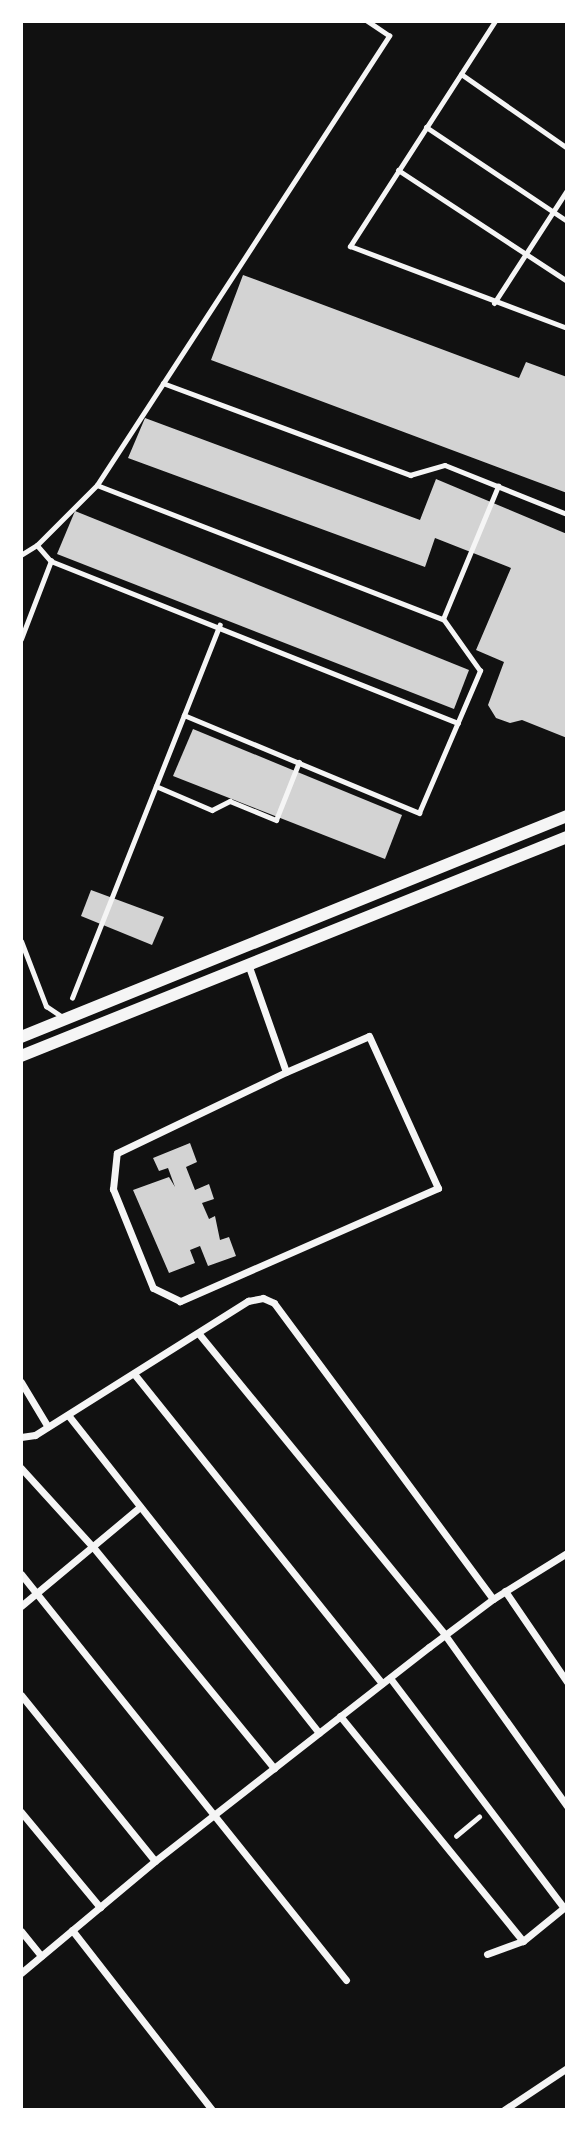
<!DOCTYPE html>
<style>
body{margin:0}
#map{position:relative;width:588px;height:2131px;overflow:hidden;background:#111;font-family:Raleway,sans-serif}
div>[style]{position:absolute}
.building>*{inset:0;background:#d3d3d3}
.path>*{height:4.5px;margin:-2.25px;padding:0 2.25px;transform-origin:2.25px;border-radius:2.25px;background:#f5f5f5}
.service>*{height:5px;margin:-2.5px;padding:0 2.5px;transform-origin:2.5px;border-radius:2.5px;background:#f5f5f5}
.minor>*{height:7px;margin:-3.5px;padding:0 3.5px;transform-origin:3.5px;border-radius:3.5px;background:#f5f5f5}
.tertiary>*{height:12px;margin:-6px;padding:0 6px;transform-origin:6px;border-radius:6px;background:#f5f5f5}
span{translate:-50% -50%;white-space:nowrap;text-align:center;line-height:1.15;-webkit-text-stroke:5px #fff;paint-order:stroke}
.frame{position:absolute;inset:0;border:23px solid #fff;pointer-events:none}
</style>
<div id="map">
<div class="building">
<i style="clip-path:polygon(243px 275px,519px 378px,526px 362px,567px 377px,567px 493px,211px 360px)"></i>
<i style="clip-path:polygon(145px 418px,420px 520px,436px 479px,567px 534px,567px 738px,522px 720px,510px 723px,496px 718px,488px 705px,504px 662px,476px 650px,511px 568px,435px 538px,425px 567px,128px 458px)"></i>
<i style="clip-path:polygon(75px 511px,469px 670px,454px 709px,57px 554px)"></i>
<i style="clip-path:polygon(193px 729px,402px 815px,385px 859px,173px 776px)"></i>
<i style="clip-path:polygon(91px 890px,164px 917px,152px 945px,81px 916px)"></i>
<i style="clip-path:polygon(190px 1143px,197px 1162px,186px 1167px,195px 1190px,209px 1184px,214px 1199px,202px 1203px,209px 1219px,215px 1216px,220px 1240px,229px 1237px,236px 1256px,208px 1266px,200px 1246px,190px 1250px,195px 1263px,169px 1273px,133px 1190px,169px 1177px,175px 1187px,168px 1168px,159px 1171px,153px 1158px)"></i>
</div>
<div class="path">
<i style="left:163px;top:383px;width:264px;rotate:20.4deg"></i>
<i style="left:410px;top:475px;width:36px;rotate:-16deg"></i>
<i style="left:445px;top:465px;width:131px;rotate:21.9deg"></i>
<i style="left:97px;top:485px;width:371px;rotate:21.2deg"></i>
<i style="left:37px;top:545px;width:21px;rotate:49deg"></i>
<i style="left:51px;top:561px;width:438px;rotate:21.7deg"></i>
<i style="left:21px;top:555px;width:19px;rotate:-32deg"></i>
<i style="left:37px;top:545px;width:85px;rotate:-45deg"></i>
<i style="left:97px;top:485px;width:536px;rotate:-56.96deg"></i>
<i style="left:389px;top:36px;width:27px;rotate:-146deg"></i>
<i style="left:21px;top:639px;width:84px;rotate:-69deg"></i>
<i style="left:184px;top:715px;width:255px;rotate:22.6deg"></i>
<i style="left:419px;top:813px;width:155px;rotate:-66.8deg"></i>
<i style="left:480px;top:671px;width:64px;rotate:-125.4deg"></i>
<i style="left:443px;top:619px;width:144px;rotate:-67.5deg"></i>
<i style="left:156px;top:786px;width:61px;rotate:23.2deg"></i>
<i style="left:212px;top:810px;width:20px;rotate:-27deg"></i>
<i style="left:230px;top:801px;width:50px;rotate:22.4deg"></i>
<i style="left:276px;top:820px;width:62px;rotate:-68.4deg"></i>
<i style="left:72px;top:998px;width:401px;rotate:-68.4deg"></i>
<i style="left:456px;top:1836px;width:30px;rotate:-40deg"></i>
</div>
<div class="service">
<i style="left:495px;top:21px;width:268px;rotate:122.8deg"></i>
<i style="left:350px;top:246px;width:232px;rotate:20.7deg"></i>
<i style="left:461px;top:74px;width:129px;rotate:34.9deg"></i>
<i style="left:426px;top:127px;width:169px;rotate:33.7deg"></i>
<i style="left:398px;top:170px;width:202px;rotate:33.3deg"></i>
<i style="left:494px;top:303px;width:135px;rotate:-57.1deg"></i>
<i style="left:21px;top:941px;width:70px;rotate:69deg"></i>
<i style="left:46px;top:1006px;width:22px;rotate:34deg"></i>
</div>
<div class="minor">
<i style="left:248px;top:964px;width:114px;rotate:70.6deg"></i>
<i style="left:286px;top:1072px;width:90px;rotate:-23.4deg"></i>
<i style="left:369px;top:1036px;width:167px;rotate:65.6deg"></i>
<i style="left:438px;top:1188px;width:282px;rotate:156.3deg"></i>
<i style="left:180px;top:1301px;width:30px;rotate:-154deg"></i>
<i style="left:153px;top:1288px;width:107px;rotate:-112deg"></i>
<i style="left:113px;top:1189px;width:36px;rotate:-84deg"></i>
<i style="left:117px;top:1153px;width:187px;rotate:-25.6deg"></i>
<i style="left:199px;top:1334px;width:389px;rotate:50.7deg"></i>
<i style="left:445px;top:1635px;width:210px;rotate:54.5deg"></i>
<i style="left:135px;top:1375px;width:395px;rotate:51.3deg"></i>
<i style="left:21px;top:1382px;width:52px;rotate:59deg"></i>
<i style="left:68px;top:1415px;width:405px;rotate:51.7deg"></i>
<i style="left:21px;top:1437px;width:14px;rotate:-8deg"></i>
<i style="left:35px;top:1435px;width:252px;rotate:-32.2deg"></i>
<i style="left:248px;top:1301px;width:15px;rotate:-11deg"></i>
<i style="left:263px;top:1298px;width:12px;rotate:24deg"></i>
<i style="left:274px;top:1303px;width:368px;rotate:53.5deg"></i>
<i style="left:21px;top:1468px;width:107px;rotate:47.7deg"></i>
<i style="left:93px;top:1547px;width:286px;rotate:50.7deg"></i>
<i style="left:21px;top:1574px;width:520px;rotate:51.32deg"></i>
<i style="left:505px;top:1591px;width:110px;rotate:55.7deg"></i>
<i style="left:21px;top:1606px;width:155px;rotate:-39.8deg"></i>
<i style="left:390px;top:1678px;width:288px;rotate:52.9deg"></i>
<i style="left:21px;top:1695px;width:213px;rotate:51.1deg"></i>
<i style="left:340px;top:1716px;width:290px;rotate:50.9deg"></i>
<i style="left:21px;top:1812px;width:124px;rotate:50.3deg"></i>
<i style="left:72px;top:1930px;width:228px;rotate:52.1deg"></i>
<i style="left:21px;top:1931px;width:32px;rotate:51deg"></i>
<i style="left:487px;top:1954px;width:38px;rotate:-20deg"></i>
<i style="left:523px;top:1941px;width:55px;rotate:-39.1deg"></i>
<i style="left:21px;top:1973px;width:175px;rotate:-39.9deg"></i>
<i style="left:155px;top:1861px;width:348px;rotate:-38deg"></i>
<i style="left:429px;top:1647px;width:80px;rotate:-36.9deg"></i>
<i style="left:493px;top:1599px;width:87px;rotate:-31.9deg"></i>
<i style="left:504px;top:2110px;width:76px;rotate:-33.7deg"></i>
</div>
<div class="tertiary">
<i style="left:21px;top:1037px;width:589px;rotate:-22.04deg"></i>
<i style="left:21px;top:1056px;width:588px;rotate:-21.86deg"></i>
</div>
<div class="frame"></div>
</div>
